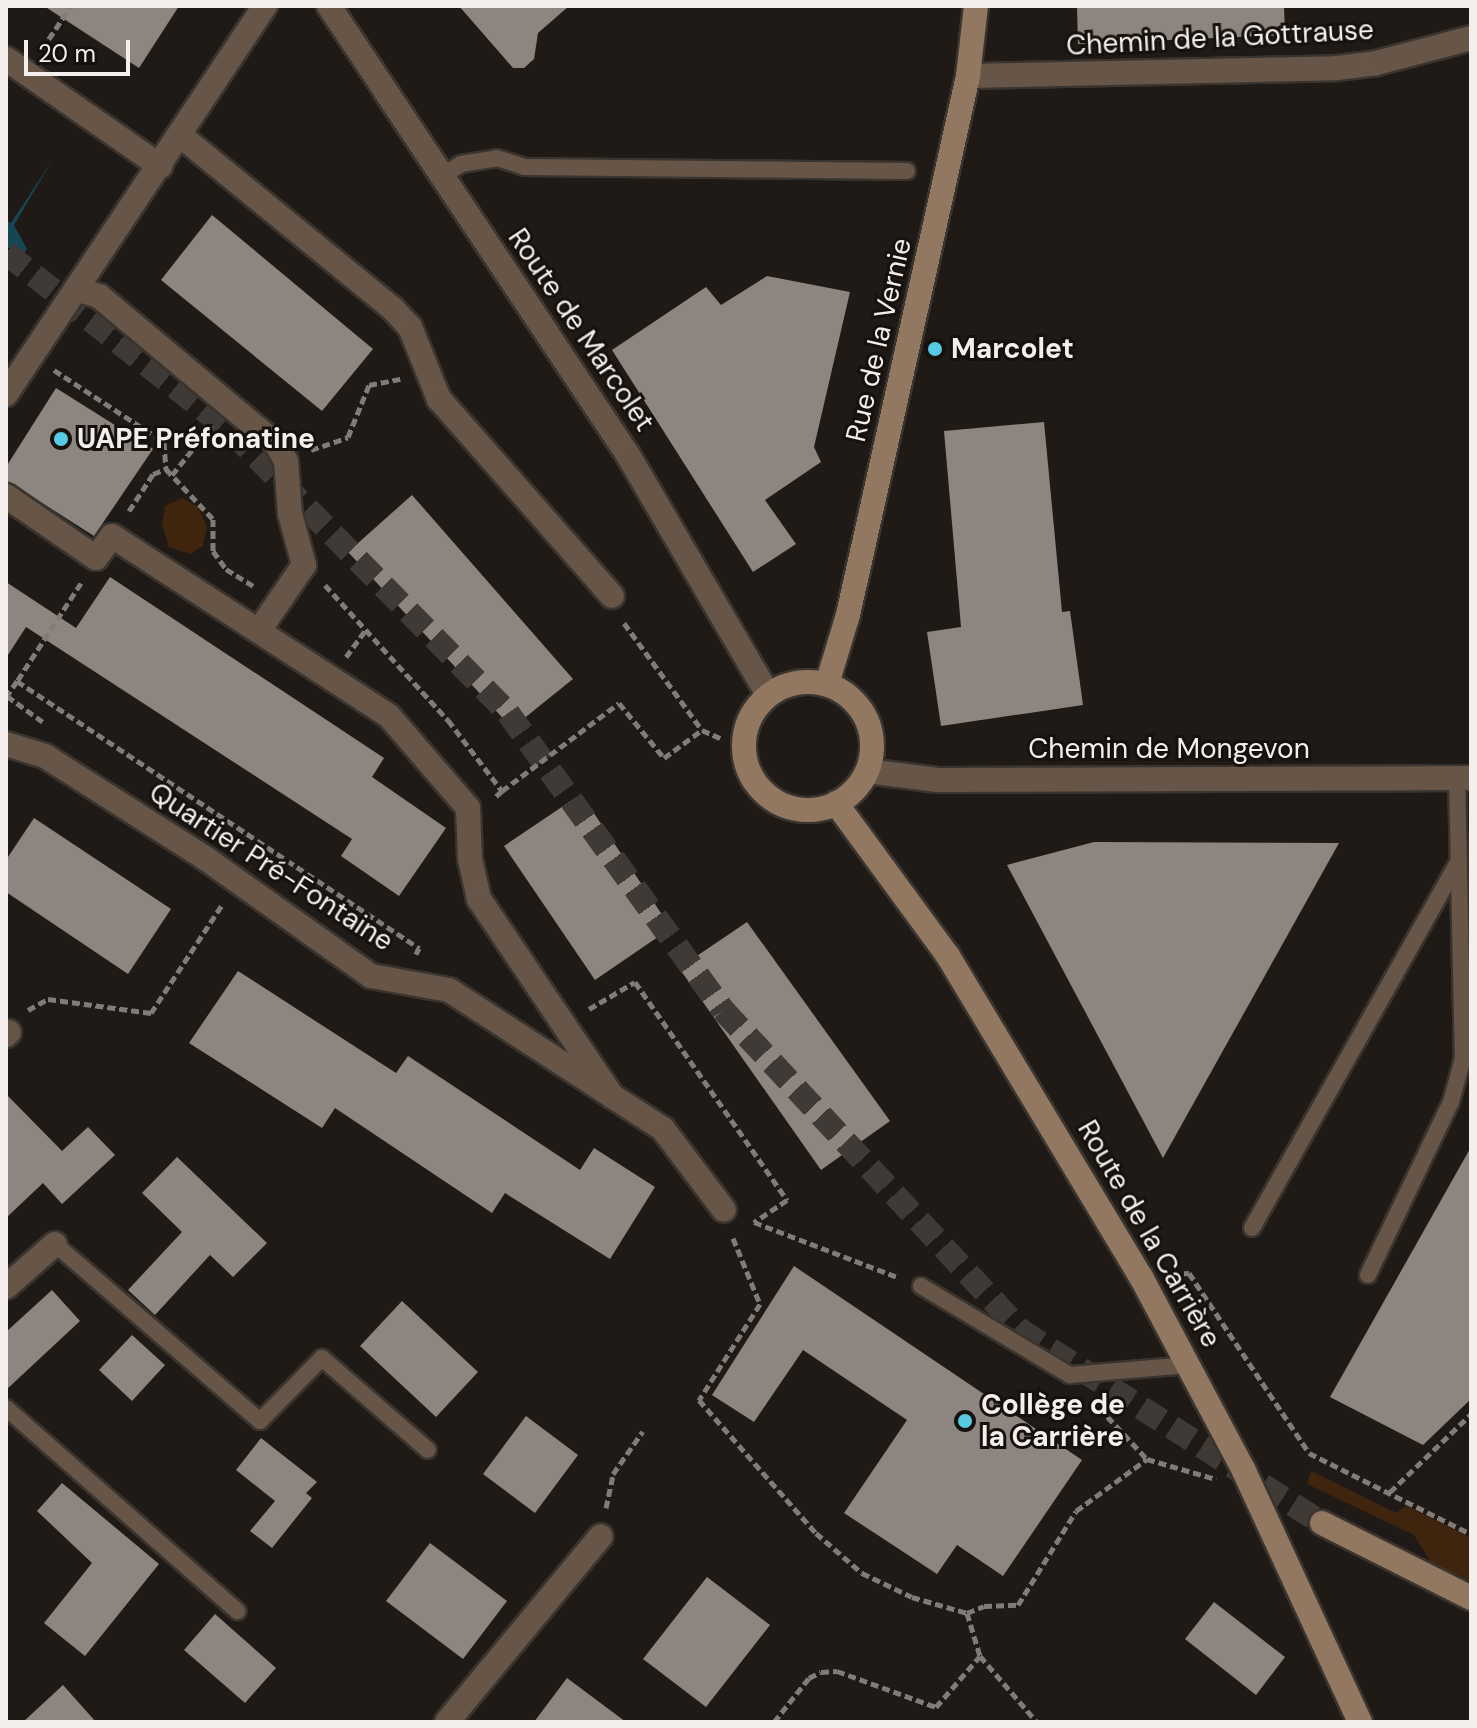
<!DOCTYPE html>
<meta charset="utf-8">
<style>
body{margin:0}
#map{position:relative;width:1477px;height:1728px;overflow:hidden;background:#1f1a15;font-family:"DM Sans",sans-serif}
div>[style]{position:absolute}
.green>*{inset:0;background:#3f250e}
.water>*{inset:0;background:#154652}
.building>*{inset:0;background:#8d8680}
.secondary-tunnel>*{height:24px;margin-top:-12px;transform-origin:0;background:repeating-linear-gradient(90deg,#3f3a35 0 24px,transparent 0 36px)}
.path>*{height:5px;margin-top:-2.5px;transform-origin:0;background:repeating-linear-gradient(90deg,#817c78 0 8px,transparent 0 12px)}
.roads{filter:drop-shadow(2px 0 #39342f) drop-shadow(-2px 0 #39342f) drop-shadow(0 2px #39342f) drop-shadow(0 -2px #39342f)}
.lane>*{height:16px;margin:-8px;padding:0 8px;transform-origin:8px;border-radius:8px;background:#675648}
.street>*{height:24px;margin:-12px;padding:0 12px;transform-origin:12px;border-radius:12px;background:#675648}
.secondary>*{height:24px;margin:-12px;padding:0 12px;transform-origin:12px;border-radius:12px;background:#927761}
.secondary>.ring{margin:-12px;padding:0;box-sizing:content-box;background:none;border:24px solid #927761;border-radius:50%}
.dots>*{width:22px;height:22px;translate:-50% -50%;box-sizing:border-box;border:4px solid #16110c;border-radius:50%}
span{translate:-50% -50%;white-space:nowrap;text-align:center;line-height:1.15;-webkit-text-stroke:6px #16110c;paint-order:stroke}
.street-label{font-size:28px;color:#f4efec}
.poi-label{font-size:28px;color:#f4efec;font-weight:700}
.left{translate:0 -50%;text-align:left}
.frame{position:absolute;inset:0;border:8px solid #f4efec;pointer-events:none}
.scale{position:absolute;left:24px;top:40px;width:106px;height:36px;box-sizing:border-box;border:4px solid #f4efec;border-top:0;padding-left:10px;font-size:24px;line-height:28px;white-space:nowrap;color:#f4efec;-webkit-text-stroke:6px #16110c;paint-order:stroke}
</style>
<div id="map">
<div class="green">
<i style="clip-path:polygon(182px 498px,198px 507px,207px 527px,203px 546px,190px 554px,169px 547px,162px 524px,165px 506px)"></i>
<i style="clip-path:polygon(1311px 1471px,1396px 1513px,1406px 1506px,1471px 1538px,1471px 1581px,1431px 1563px,1414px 1535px,1307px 1484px)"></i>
</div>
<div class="water">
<i style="clip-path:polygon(53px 159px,14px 225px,27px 249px,22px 256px,6px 246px,6px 220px,11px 223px)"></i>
</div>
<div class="building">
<i style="clip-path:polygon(44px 6px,179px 6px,139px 68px)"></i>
<i style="clip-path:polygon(459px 6px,569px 6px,538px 33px,534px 59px,524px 68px,513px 68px)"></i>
<i style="clip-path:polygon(1077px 6px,1284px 6px,1285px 35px,1078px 44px)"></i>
<i style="clip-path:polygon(212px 215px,373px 349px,322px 411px,161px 280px)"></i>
<i style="clip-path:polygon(767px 276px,850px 292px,814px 447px,821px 462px,765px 500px,796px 544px,753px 572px,612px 350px,706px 287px,721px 305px)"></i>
<i style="clip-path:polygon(56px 388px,153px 449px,94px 536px,6px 480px,6px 467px)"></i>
<i style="clip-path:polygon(1044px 422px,1062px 612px,1070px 611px,1083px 705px,941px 726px,927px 632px,961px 627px,944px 431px)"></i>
<i style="clip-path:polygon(412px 495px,573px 679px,512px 728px,348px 552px)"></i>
<i style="clip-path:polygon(110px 577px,384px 758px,372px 777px,446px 828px,399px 896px,341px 856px,352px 839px,26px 627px,6px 658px,6px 582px,76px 628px)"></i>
<i style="clip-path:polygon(581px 794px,671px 928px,595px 980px,504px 846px)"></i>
<i style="clip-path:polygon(34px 818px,171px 909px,128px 974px,6px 892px,6px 860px)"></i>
<i style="clip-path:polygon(1094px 842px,1339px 843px,1163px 1158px,1007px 865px)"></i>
<i style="clip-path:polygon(747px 922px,890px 1121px,821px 1170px,679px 968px)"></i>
<i style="clip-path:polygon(238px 971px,396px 1073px,408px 1056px,580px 1170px,594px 1148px,655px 1187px,610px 1259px,505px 1193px,492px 1213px,335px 1108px,322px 1128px,189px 1043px)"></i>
<i style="clip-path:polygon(6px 1094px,62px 1151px,88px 1127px,115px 1155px,62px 1204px,43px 1183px,6px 1218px)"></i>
<i style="clip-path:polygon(1471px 1147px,1471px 1399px,1423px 1445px,1330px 1397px)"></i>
<i style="clip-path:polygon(177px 1157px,267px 1243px,233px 1277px,210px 1255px,155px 1315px,128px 1290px,182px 1232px,142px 1193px)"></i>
<i style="clip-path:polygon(794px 1266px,1082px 1460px,1003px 1576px,957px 1545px,937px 1574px,844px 1513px,907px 1420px,803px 1350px,754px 1422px,712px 1395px)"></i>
<i style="clip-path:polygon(52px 1290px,80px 1321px,6px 1390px,6px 1332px)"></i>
<i style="clip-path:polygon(402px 1301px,478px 1372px,436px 1417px,360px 1346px)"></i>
<i style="clip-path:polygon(132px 1335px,165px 1365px,132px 1401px,99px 1370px)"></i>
<i style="clip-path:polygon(526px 1416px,578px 1455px,535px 1513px,483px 1474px)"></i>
<i style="clip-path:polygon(261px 1438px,317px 1482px,306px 1493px,312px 1498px,272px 1548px,250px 1531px,275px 1501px,236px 1470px)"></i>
<i style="clip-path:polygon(62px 1483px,159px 1564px,85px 1656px,44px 1623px,92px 1563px,37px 1511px)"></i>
<i style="clip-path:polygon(430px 1543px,507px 1601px,463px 1659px,386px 1601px)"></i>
<i style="clip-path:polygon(707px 1577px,770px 1625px,706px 1707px,643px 1659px)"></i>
<i style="clip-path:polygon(1214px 1602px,1285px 1657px,1256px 1695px,1185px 1639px)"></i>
<i style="clip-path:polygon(215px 1614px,276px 1668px,245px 1703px,184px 1650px)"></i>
<i style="clip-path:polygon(567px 1678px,626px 1722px,534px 1722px)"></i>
<i style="clip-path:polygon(63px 1685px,96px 1722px,23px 1722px)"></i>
</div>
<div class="secondary-tunnel">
<i style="left:6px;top:253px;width:288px;rotate:38.4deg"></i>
<i style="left:232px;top:432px;width:394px;rotate:45.5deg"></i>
<i style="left:508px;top:713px;width:367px;rotate:54.1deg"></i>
<i style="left:723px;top:1010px;width:437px;rotate:47.1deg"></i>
<i style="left:1020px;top:1330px;width:358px;rotate:32.6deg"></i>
</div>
<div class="path">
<i style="left:42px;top:49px;width:52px;rotate:-56deg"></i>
<i style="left:54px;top:370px;width:131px;rotate:33.2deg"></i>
<i style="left:164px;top:442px;width:27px;rotate:86deg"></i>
<i style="left:166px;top:469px;width:69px;rotate:46.8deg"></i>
<i style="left:213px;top:519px;width:32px;rotate:90deg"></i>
<i style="left:213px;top:551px;width:22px;rotate:54deg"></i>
<i style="left:226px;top:569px;width:32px;rotate:32deg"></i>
<i style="left:311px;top:450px;width:39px;rotate:-19deg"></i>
<i style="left:348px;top:437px;width:56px;rotate:-68deg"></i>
<i style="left:369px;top:385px;width:32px;rotate:-11deg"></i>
<i style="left:172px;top:475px;width:64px;rotate:-51.3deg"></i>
<i style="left:129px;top:511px;width:44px;rotate:-57deg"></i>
<i style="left:153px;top:474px;width:14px;rotate:-21deg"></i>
<i style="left:81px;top:583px;width:117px;rotate:123.1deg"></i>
<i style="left:17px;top:681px;width:483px;rotate:33.6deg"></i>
<i style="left:419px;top:948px;width:7px;rotate:117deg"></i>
<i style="left:325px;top:585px;width:183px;rotate:47.7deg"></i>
<i style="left:448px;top:720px;width:89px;rotate:52.7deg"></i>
<i style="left:502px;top:791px;width:9px;rotate:139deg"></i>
<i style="left:624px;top:623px;width:132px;rotate:53.9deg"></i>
<i style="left:702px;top:730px;width:20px;rotate:24deg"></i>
<i style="left:346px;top:657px;width:34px;rotate:-54deg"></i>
<i style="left:17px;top:681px;width:18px;rotate:124deg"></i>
<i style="left:7px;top:696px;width:44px;rotate:35.8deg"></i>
<i style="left:502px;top:791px;width:146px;rotate:-36.9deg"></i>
<i style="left:619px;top:703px;width:71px;rotate:50.7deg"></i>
<i style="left:664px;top:758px;width:47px;rotate:-36.4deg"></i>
<i style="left:589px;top:1009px;width:53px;rotate:-30.4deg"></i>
<i style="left:635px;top:982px;width:266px;rotate:55.1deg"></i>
<i style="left:787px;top:1200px;width:40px;rotate:146deg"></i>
<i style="left:28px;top:1010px;width:23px;rotate:-29deg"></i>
<i style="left:48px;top:999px;width:104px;rotate:7.7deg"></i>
<i style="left:151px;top:1013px;width:129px;rotate:-56.7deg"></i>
<i style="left:754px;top:1222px;width:153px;rotate:21deg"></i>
<i style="left:733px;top:1238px;width:71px;rotate:67.8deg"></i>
<i style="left:760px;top:1304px;width:114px;rotate:122.4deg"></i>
<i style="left:699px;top:1400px;width:177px;rotate:48.7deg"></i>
<i style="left:816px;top:1533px;width:61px;rotate:41deg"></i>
<i style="left:862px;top:1573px;width:55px;rotate:25.6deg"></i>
<i style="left:912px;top:1597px;width:57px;rotate:16.2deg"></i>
<i style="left:967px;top:1613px;width:45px;rotate:73.2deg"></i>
<i style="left:980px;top:1656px;width:87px;rotate:49.2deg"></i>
<i style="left:1172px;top:1274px;width:17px;rotate:-3deg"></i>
<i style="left:1189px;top:1273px;width:216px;rotate:56.3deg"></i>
<i style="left:1309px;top:1453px;width:181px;rotate:26.6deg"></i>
<i style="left:1091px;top:1399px;width:82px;rotate:47deg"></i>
<i style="left:1147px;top:1459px;width:72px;rotate:16.2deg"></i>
<i style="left:1390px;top:1492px;width:112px;rotate:-43.9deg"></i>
<i style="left:606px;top:1508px;width:35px;rotate:-78deg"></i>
<i style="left:613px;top:1474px;width:52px;rotate:-55.1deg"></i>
<i style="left:967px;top:1613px;width:18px;rotate:-22deg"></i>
<i style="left:984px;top:1606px;width:34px;rotate:-2deg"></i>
<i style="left:1018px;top:1605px;width:110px;rotate:-58.3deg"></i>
<i style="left:1076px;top:1511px;width:88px;rotate:-36.2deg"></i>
<i style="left:774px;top:1722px;width:56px;rotate:-51.5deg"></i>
<i style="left:809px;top:1678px;width:13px;rotate:-27deg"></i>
<i style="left:821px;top:1672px;width:16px;rotate:-4deg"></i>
<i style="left:837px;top:1671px;width:105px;rotate:20deg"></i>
<i style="left:936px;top:1707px;width:67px;rotate:-49.2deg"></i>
</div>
<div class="roads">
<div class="lane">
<i style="left:442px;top:176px;width:22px;rotate:-32deg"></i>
<i style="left:461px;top:164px;width:36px;rotate:-9deg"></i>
<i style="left:497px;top:158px;width:28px;rotate:18deg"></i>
<i style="left:524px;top:167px;width:383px;rotate:0.6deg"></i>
<i style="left:1457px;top:778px;width:280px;rotate:88.8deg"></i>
<i style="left:1463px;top:1058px;width:8px;rotate:7deg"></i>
<i style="left:1252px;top:1228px;width:419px;rotate:-60.6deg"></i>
<i style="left:55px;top:1244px;width:271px;rotate:40.8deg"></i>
<i style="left:260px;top:1421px;width:88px;rotate:-45.5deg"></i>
<i style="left:322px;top:1358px;width:140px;rotate:41deg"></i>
<i style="left:1368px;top:1275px;width:192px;rotate:-64.4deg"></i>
<i style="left:1451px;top:1102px;width:46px;rotate:-74.7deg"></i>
<i style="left:921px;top:1286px;width:174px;rotate:30.9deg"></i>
<i style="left:1070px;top:1375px;width:119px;rotate:-4.8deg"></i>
<i style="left:6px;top:1408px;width:308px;rotate:41.3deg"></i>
</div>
<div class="street">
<i style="left:329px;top:6px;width:539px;rotate:56.34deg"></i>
<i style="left:628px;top:455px;width:278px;rotate:59.7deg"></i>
<i style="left:6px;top:59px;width:188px;rotate:34.8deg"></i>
<i style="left:968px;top:76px;width:369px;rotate:-1.2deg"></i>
<i style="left:1337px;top:68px;width:39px;rotate:-7deg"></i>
<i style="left:1376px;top:63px;width:98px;rotate:-14.7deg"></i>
<i style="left:181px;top:136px;width:274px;rotate:39.2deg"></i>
<i style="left:393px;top:309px;width:25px;rotate:47deg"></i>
<i style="left:410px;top:327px;width:78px;rotate:68.1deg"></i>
<i style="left:439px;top:399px;width:262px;rotate:48.7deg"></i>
<i style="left:78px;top:290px;width:22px;rotate:16deg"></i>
<i style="left:99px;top:296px;width:232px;rotate:39.9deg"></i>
<i style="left:277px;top:445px;width:18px;rotate:61deg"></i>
<i style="left:286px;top:461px;width:53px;rotate:85.7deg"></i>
<i style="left:290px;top:514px;width:53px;rotate:74.6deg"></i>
<i style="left:304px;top:565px;width:78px;rotate:124.5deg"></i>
<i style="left:6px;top:394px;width:467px;rotate:-56.3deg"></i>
<i style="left:6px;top:496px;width:109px;rotate:34.6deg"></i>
<i style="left:96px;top:558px;width:27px;rotate:-54deg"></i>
<i style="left:112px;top:536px;width:330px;rotate:33deg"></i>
<i style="left:389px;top:716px;width:121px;rotate:49.3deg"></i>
<i style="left:468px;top:808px;width:51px;rotate:87.8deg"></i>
<i style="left:470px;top:859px;width:41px;rotate:77.3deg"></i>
<i style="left:479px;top:899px;width:238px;rotate:56deg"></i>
<i style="left:6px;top:744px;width:41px;rotate:17.1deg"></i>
<i style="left:45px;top:756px;width:190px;rotate:32.5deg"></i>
<i style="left:205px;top:858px;width:204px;rotate:35.4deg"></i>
<i style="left:371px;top:976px;width:79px;rotate:10.2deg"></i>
<i style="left:449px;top:990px;width:194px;rotate:33deg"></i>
<i style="left:612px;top:1096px;width:61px;rotate:32.9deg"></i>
<i style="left:663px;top:1129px;width:101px;rotate:53deg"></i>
<i style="left:867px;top:771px;width:71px;rotate:7.3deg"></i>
<i style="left:937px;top:780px;width:534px;rotate:-0.21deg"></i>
<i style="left:6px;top:1035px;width:4px;rotate:-45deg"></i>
<i style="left:6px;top:1287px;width:65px;rotate:-41.3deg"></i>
<i style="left:447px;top:1722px;width:241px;rotate:-50.4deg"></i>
</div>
<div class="secondary">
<i class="ring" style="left:744px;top:682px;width:104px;height:104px"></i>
<i style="left:827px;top:684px;width:72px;rotate:-73.1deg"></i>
<i style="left:848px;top:615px;width:552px;rotate:-77.45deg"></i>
<i style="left:968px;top:76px;width:70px;rotate:-83.5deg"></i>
<i style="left:836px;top:803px;width:190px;rotate:53.8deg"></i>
<i style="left:948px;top:956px;width:375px;rotate:59deg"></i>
<i style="left:1141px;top:1277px;width:220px;rotate:62deg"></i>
<i style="left:1244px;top:1471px;width:277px;rotate:65.2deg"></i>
<i style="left:1322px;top:1523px;width:167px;rotate:26.7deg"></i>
</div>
</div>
<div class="dots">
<i style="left:935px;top:349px;background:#58c9e3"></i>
<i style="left:61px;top:439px;background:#58c9e3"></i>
<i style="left:965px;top:1421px;background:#58c9e3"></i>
</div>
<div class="street-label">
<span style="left:1220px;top:38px;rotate:-3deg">Chemin de la Gottrause</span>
<span style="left:581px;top:330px;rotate:56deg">Route de Marcolet</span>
<span style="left:879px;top:340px;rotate:-77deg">Rue de la Vernie</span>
<span style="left:1169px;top:749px">Chemin de Mongevon</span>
<span style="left:271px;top:867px;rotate:33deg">Quartier Pré-Fontaine</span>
<span style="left:1149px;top:1234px;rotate:60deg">Route de la Carrière</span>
</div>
<div class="poi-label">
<span class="left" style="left:951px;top:349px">Marcolet</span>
<span class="left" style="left:77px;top:439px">UAPE Préfonatine</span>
<span class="left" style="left:981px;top:1421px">Collège de<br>la Carrière</span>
</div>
<div class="frame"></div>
<div class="scale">20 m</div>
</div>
